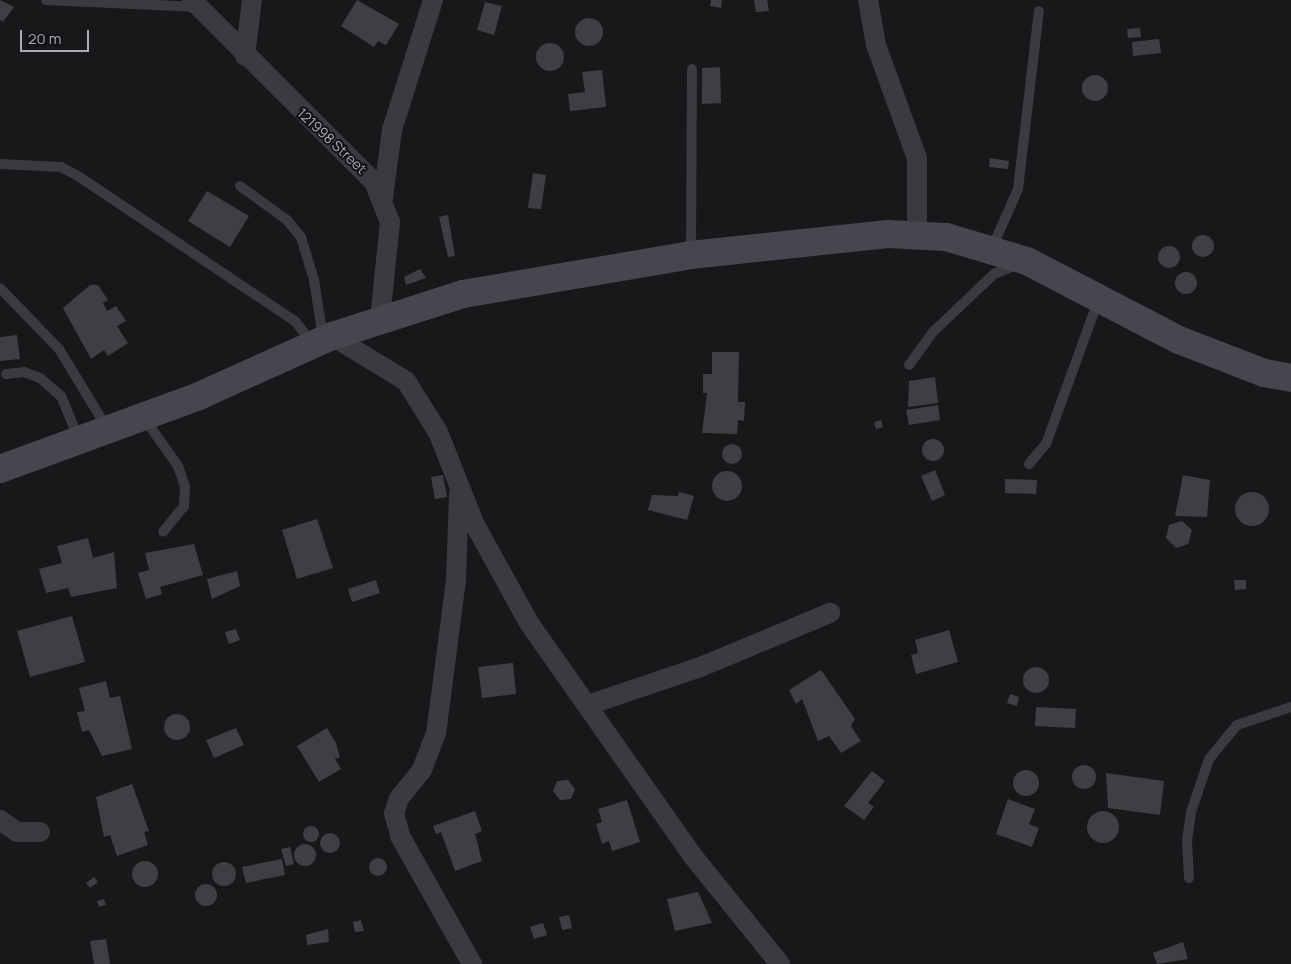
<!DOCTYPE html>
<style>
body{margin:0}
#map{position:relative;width:1291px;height:964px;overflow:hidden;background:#181719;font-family:Manrope,sans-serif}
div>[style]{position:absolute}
.building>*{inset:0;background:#3f3f43}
.round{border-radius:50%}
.lane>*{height:10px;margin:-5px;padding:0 5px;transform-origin:5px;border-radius:5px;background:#3a3a40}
.street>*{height:20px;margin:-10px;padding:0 10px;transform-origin:10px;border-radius:10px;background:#3a3a40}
.secondary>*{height:28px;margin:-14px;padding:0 14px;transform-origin:14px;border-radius:14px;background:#46464e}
span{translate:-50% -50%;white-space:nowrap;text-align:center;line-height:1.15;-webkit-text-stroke:4px #131214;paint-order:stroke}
.street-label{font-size:14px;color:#a9abb9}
.scale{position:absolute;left:20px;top:30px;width:69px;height:22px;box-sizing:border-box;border:2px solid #a9abb9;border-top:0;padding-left:6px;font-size:15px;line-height:18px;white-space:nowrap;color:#a9abb9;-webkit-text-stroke:4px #131214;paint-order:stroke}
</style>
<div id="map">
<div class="building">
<i style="clip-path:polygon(0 0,14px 7px,3px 22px,0 20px)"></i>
<i style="clip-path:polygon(357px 0,399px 24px,386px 45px,378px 41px,374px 47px,341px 26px)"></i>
<i style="clip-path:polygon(711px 0,722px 0,721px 8px,710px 6px)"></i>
<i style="clip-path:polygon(754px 0,767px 0,769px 11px,756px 12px)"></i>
<i style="clip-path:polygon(485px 2px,502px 6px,494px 35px,477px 30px)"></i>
<i class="round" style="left:575px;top:18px;width:28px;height:28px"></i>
<i style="clip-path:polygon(1140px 28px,1141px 37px,1128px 38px,1127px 29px)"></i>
<i style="clip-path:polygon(1159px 39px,1161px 53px,1133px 56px,1132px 42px)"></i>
<i class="round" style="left:536px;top:43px;width:28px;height:28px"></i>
<i style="clip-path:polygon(720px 67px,721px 103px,702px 104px,702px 68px)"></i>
<i style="clip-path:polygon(602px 70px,606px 107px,570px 111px,568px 94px,585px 92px,582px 72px)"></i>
<i class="round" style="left:1082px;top:75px;width:26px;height:26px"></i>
<i style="clip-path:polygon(990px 158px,1009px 161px,1008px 169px,989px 167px)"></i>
<i style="clip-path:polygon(533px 173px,546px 175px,541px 209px,528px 208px)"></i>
<i style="clip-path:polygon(207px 191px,249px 216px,230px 247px,188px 221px)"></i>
<i style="clip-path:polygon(448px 215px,455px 256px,448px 257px,439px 217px)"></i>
<i class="round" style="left:1192px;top:235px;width:22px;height:22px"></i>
<i class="round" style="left:1158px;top:246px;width:22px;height:22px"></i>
<i style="clip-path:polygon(420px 269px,426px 278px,406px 285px,404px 277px)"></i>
<i class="round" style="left:1175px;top:272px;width:22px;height:22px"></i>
<i style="clip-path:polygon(90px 285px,98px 285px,108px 300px,103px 303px,107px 311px,116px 306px,126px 321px,117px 326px,128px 343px,108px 356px,104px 350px,91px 359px,63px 308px)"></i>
<i style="clip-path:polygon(17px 335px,20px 359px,0 361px,0 337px)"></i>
<i style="clip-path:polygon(712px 352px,739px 352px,738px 402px,745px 402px,744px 421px,738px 420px,737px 434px,702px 433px,707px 393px,703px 393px,703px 374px,712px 374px)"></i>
<i style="clip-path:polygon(935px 377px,938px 403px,908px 407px,909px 381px)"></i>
<i style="clip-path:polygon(938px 405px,940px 420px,909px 425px,906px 410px)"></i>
<i style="clip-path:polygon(881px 420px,883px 427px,876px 429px,874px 422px)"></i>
<i class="round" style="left:922px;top:439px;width:22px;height:22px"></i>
<i class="round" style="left:722px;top:444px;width:20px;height:20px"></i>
<i style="clip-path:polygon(935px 470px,945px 495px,932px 501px,921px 476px)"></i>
<i class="round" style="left:712px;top:471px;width:30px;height:30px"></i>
<i style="clip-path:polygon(443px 475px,447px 497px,435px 499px,431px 477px)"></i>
<i style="clip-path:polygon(1183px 475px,1210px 480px,1207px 517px,1175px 516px)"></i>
<i style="clip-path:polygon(1005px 479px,1037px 480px,1036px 494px,1005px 493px)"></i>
<i style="clip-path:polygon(679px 492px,694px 496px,687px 520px,648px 510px,652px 495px,678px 496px)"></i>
<i class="round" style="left:1235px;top:492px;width:34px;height:34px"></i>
<i style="clip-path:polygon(317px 519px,333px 568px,297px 579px,282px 530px)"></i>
<i style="clip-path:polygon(1182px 521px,1192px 530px,1188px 544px,1176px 548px,1166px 538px,1169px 525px)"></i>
<i style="clip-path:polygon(88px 538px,93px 558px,114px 552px,117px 588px,71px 597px,68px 588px,46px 593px,39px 569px,62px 563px,57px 546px)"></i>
<i style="clip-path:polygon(194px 544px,203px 575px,160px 587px,162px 594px,146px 599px,138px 573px,149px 570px,145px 553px)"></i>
<i style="clip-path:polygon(237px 571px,240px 586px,212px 599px,207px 579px)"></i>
<i style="clip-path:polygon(376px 580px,380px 593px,352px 602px,348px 589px)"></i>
<i style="clip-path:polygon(1234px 580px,1246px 580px,1246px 589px,1235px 590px)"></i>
<i style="clip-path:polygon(72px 616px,85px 662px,30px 677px,17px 631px)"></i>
<i style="clip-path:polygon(236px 629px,240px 640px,229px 644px,225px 632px)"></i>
<i style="clip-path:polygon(949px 630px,958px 662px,916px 674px,911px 655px,918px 653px,915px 640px)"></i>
<i style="clip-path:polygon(513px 663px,516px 694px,482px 698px,478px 667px)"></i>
<i class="round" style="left:1023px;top:667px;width:26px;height:26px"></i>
<i style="clip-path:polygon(821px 670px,855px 719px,851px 726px,861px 741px,841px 753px,829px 736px,818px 741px,802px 699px,796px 704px,789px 690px)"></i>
<i style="clip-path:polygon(106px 681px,110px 698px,120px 696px,132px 749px,102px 756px,89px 730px,82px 732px,77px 712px,85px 711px,79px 688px)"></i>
<i style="clip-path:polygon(1010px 694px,1019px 697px,1017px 706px,1007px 703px)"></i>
<i style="clip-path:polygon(1036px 707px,1076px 709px,1075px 728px,1035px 726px)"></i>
<i class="round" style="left:164px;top:714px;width:26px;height:26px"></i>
<i style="clip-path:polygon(236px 728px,244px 745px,214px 758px,206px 740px)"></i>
<i style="clip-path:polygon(327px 728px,336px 743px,340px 757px,335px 759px,341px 769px,319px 782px,297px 746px)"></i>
<i class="round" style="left:1072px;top:765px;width:24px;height:24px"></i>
<i class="round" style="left:1013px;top:770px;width:26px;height:26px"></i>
<i style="clip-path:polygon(872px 771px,885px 781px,868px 803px,874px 807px,864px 820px,844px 806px)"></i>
<i style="clip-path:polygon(1106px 773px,1164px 781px,1160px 815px,1108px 808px)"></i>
<i style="clip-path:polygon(568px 780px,575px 789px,571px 799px,560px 800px,553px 791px,557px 781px)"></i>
<i style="clip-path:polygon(132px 784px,149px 831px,144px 832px,148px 845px,117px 856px,110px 835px,104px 837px,96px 797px)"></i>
<i style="clip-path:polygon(1008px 799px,1035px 809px,1029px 824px,1039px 828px,1032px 847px,996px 834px)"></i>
<i style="clip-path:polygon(627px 800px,640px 842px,612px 851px,609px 841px,602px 844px,596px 824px,602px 822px,598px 809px)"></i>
<i style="clip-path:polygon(475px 811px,482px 831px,475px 834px,482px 861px,455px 871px,441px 832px,436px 834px,433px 826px)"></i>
<i class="round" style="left:1087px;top:811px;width:32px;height:32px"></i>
<i class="round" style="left:303px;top:826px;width:16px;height:16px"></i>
<i class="round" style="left:320px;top:833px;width:20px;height:20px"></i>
<i class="round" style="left:294px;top:844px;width:22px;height:22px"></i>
<i style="clip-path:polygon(290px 847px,294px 864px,286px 866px,281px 849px)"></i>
<i class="round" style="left:369px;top:858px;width:18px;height:18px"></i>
<i style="clip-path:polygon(282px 859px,285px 875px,246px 883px,242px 867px)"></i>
<i class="round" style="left:132px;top:861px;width:26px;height:26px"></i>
<i class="round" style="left:212px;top:862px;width:24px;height:24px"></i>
<i style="clip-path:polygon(94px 877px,98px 882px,90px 888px,86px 883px)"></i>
<i class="round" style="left:195px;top:884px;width:22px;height:22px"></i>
<i style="clip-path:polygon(698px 892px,712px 923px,675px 931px,667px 899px)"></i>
<i style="clip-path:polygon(104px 899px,106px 905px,99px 907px,97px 901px)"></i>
<i style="clip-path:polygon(569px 915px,572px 928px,562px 930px,559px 917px)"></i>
<i style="clip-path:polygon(361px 920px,364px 931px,355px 932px,353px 922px)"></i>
<i style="clip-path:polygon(543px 923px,547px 935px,534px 939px,530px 927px)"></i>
<i style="clip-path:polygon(328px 929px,329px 942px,307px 945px,306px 935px)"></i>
<i style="clip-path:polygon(106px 939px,110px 964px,94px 964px,90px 941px)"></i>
<i style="clip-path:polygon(1183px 942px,1188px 959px,1157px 964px,1153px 953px)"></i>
</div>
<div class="lane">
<i style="left:46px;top:0;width:152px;rotate:2.6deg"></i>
<i style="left:0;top:164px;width:61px;rotate:2.8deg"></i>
<i style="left:61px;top:167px;width:19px;rotate:28deg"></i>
<i style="left:78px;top:176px;width:261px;rotate:33.8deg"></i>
<i style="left:295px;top:321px;width:28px;rotate:52deg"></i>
<i style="left:240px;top:186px;width:58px;rotate:35.9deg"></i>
<i style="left:287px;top:220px;width:22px;rotate:51deg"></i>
<i style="left:301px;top:237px;width:45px;rotate:73.2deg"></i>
<i style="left:314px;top:280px;width:59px;rotate:81.2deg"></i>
<i style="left:992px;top:248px;width:64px;rotate:-66.2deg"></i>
<i style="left:1018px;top:189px;width:179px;rotate:-83.3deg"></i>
<i style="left:691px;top:255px;width:186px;rotate:-89.7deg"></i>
<i style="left:0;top:288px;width:85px;rotate:46deg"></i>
<i style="left:59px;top:349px;width:92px;rotate:58.7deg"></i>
<i style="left:909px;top:365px;width:41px;rotate:-54deg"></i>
<i style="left:933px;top:332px;width:84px;rotate:-43.6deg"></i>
<i style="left:994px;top:274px;width:27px;rotate:-22deg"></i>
<i style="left:6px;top:374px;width:18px;rotate:-6deg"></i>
<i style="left:24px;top:372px;width:17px;rotate:21deg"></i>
<i style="left:40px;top:378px;width:28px;rotate:41deg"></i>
<i style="left:61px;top:396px;width:47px;rotate:67.3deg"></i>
<i style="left:144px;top:418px;width:59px;rotate:54.7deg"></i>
<i style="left:178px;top:466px;width:21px;rotate:71deg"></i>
<i style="left:185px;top:486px;width:20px;rotate:93deg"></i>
<i style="left:184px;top:506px;width:33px;rotate:129deg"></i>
<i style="left:1029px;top:464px;width:26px;rotate:-50deg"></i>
<i style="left:1046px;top:444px;width:152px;rotate:-70deg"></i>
<i style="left:1189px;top:878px;width:37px;rotate:-93deg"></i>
<i style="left:1187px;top:841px;width:29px;rotate:-82deg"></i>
<i style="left:1191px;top:812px;width:56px;rotate:-71.2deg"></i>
<i style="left:1209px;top:759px;width:44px;rotate:-50.5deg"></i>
<i style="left:1237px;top:725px;width:57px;rotate:-18.4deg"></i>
</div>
<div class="street">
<i style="left:192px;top:0;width:257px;rotate:45deg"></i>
<i style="left:374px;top:182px;width:43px;rotate:68.2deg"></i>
<i style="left:390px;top:222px;width:97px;rotate:95.9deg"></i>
<i style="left:868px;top:0;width:46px;rotate:79.9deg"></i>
<i style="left:876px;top:45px;width:120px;rotate:70.1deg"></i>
<i style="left:917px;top:158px;width:77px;rotate:90deg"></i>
<i style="left:245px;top:56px;width:56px;rotate:-82.9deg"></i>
<i style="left:383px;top:198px;width:69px;rotate:-82.5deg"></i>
<i style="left:392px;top:130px;width:136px;rotate:-72.5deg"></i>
<i style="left:332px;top:336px;width:87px;rotate:31.3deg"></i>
<i style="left:406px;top:381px;width:60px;rotate:57.9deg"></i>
<i style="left:438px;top:432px;width:98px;rotate:68.4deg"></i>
<i style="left:474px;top:523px;width:114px;rotate:61.2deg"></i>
<i style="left:529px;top:623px;width:284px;rotate:54.9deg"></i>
<i style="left:692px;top:855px;width:140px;rotate:51.1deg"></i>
<i style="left:459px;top:494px;width:86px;rotate:92deg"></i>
<i style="left:456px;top:580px;width:154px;rotate:97.4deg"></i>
<i style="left:436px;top:733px;width:40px;rotate:111deg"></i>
<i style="left:422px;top:770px;width:36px;rotate:129deg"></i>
<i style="left:399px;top:798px;width:16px;rotate:108deg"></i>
<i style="left:394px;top:813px;width:24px;rotate:75deg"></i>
<i style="left:400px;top:836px;width:147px;rotate:60.6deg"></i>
<i style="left:588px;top:705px;width:121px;rotate:-18.7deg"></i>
<i style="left:703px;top:666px;width:138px;rotate:-22.7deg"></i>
<i style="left:0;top:820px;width:21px;rotate:35deg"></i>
<i style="left:17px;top:832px;width:23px"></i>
</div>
<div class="secondary">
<i style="left:0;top:469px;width:212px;rotate:-20.1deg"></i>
<i style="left:199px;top:396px;width:146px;rotate:-24.3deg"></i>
<i style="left:332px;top:336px;width:138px;rotate:-17.8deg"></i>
<i style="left:463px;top:294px;width:231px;rotate:-9.7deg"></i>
<i style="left:691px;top:255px;width:198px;rotate:-6.1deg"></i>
<i style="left:888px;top:234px;width:58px;rotate:3deg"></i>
<i style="left:946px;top:237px;width:84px;rotate:16.5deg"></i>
<i style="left:1027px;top:261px;width:171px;rotate:27.5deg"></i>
<i style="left:1179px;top:340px;width:91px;rotate:21.2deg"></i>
<i style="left:1264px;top:373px;width:27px;rotate:10deg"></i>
</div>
<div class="street-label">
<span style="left:332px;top:141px;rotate:43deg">121998 Street</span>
</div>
<div class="scale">20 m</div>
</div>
